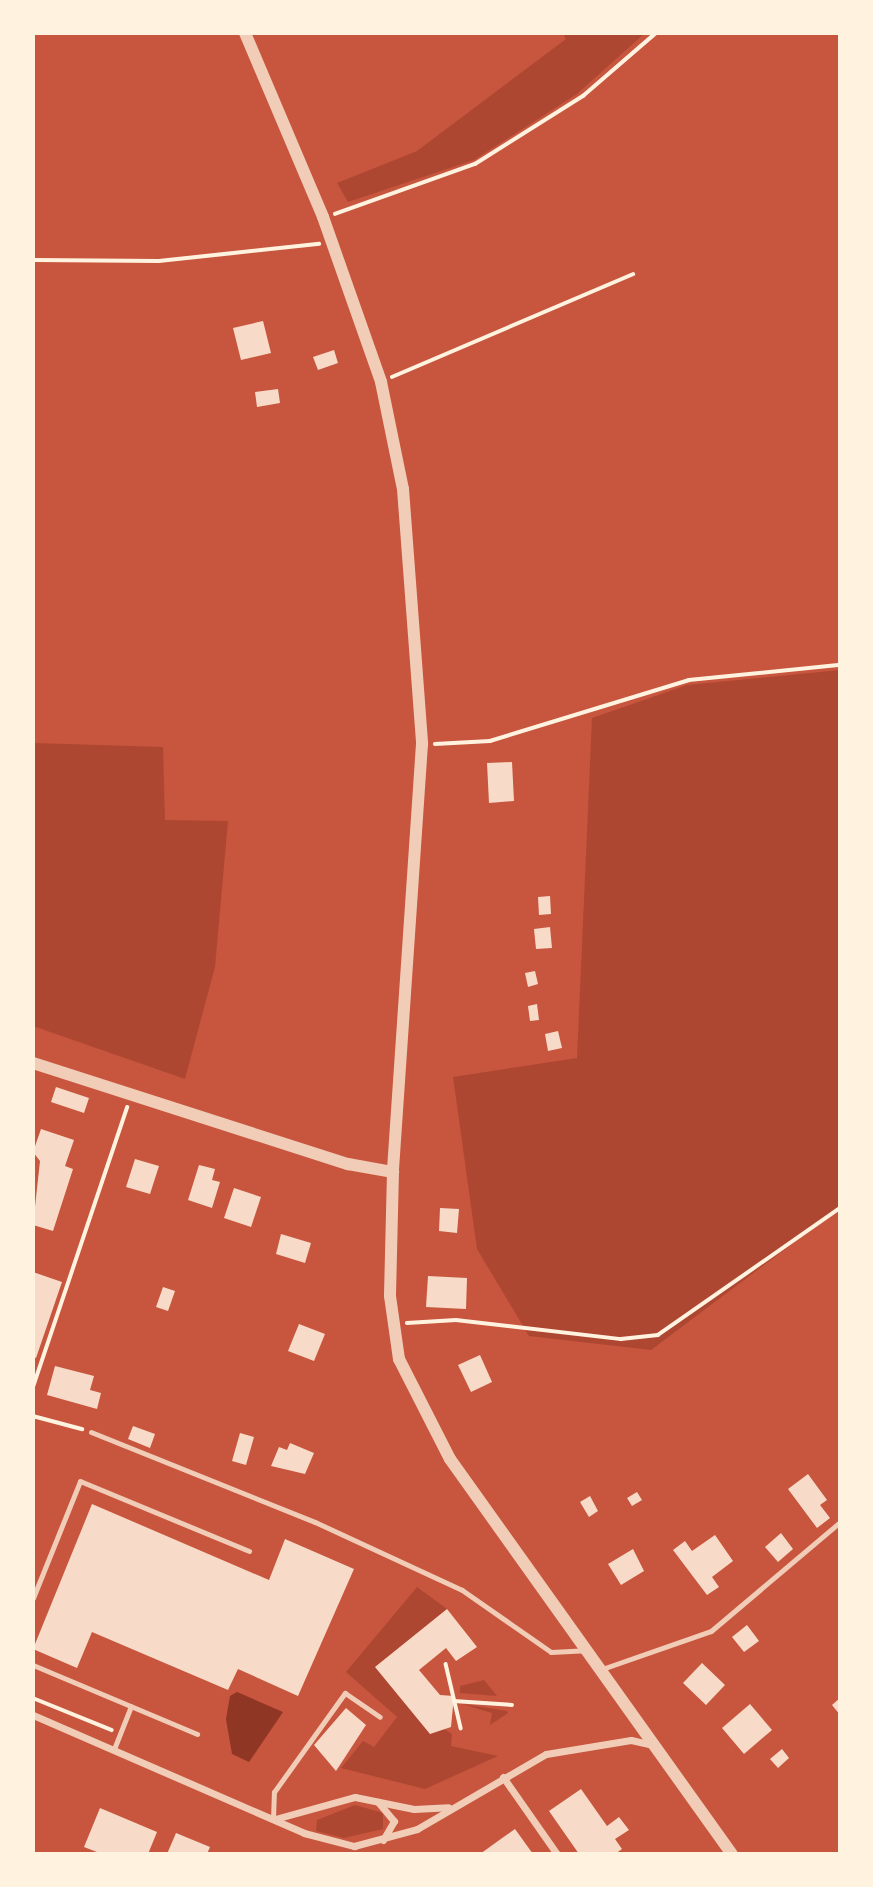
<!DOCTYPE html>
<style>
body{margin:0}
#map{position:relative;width:873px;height:1887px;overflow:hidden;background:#c8553d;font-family:"IBM Plex Sans",sans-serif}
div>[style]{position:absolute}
.green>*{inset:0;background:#ae4732}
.water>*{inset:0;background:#8f3625}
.building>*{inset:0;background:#f7dbc8}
.path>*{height:3.5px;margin:-1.75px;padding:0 1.75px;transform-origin:1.75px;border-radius:1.75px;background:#fff3e0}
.service>*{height:5px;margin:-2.5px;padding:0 2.5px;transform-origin:2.5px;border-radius:2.5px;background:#f1ccb7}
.minor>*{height:7px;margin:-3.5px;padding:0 3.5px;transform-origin:3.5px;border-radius:3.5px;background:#f1ccb7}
.tertiary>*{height:12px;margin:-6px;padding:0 6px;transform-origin:6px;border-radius:6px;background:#f1ccb7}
span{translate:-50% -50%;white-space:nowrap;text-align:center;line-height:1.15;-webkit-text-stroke:7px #fff3e0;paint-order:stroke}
.frame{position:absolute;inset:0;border:35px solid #fff3e0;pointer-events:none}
</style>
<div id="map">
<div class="green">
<i style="clip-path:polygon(563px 33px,645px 33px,577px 94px,474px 160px,348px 202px,337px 183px,417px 151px,566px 39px)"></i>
<i style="clip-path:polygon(840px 670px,840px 1208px,651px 1350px,529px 1336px,477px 1249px,453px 1077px,577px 1058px,592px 718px,687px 685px)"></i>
<i style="clip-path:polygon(34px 743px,163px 747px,165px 820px,228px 821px,215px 967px,185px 1079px,33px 1026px)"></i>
<i style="clip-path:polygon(417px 1587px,447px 1609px,375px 1667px,430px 1734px,443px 1728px,452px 1734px,451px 1746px,498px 1756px,425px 1789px,341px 1768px,363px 1741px,374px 1747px,397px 1717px,346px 1672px)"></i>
<i style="clip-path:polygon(484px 1680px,497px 1696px,460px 1693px,460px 1686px)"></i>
<i style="clip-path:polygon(462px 1704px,507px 1711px,508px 1713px,490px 1725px,492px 1713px)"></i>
<i style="clip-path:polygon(355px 1805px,383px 1813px,383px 1829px,344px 1838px,316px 1831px,317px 1820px)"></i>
</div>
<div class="water">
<i style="clip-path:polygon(237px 1692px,283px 1712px,249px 1762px,232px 1754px,226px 1719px,230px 1696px)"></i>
</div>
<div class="building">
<i style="clip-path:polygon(263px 321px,271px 353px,241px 360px,233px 328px)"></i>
<i style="clip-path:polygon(334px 350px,338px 363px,318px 370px,313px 357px)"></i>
<i style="clip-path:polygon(278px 389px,280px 403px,257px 407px,255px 392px)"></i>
<i style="clip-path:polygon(512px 762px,514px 801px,489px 803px,487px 763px)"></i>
<i style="clip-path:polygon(550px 896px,551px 914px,539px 915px,538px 897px)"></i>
<i style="clip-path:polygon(550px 927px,552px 948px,536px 949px,534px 929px)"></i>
<i style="clip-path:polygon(535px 971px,538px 984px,528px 987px,525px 973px)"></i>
<i style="clip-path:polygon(537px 1004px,539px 1020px,530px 1021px,528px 1006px)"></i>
<i style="clip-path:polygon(558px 1031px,562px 1048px,548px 1051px,545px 1034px)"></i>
<i style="clip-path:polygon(56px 1087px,89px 1098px,84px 1113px,51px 1102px)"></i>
<i style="clip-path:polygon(41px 1129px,74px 1140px,65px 1166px,73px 1169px,53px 1231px,33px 1225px,40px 1161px,33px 1152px)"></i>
<i style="clip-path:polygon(135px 1159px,159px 1166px,150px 1194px,126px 1187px)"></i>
<i style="clip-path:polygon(199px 1165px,215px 1169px,212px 1180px,220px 1182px,212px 1208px,188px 1200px)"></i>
<i style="clip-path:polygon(234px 1188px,261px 1197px,251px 1227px,224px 1218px)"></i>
<i style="clip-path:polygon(440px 1208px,459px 1209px,457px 1233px,439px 1231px)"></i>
<i style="clip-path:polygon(281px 1234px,311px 1243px,305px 1263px,276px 1254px)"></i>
<i style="clip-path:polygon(33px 1272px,62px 1282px,36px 1358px,33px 1357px)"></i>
<i style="clip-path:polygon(428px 1276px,467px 1278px,466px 1309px,426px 1307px)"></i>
<i style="clip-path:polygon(163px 1287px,175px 1291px,168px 1311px,156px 1307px)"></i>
<i style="clip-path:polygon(299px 1324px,325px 1334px,314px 1361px,288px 1351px)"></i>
<i style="clip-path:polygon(480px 1355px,492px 1382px,471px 1392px,458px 1365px)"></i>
<i style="clip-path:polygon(55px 1366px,94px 1376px,90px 1390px,101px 1393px,97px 1409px,47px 1395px)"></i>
<i style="clip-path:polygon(133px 1426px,155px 1434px,150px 1448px,128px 1439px)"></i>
<i style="clip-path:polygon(240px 1433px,254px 1437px,246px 1465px,232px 1461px)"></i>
<i style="clip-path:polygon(290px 1443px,314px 1453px,305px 1474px,271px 1466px,279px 1447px,287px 1450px)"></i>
<i style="clip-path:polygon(808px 1474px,827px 1500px,820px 1505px,830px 1518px,817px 1528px,788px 1489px)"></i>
<i style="clip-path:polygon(637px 1492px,642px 1500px,632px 1506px,627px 1498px)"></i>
<i style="clip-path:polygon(590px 1496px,598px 1511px,589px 1517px,580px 1502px)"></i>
<i style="clip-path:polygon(92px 1504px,269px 1580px,285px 1539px,354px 1569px,298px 1696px,238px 1669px,228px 1690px,92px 1632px,77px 1668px,33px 1649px)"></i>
<i style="clip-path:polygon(781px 1533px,793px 1549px,778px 1562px,765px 1547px)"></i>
<i style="clip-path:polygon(715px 1535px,733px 1561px,712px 1577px,719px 1587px,707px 1595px,673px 1550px,685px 1541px,692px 1551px)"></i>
<i style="clip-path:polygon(633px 1549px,644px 1571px,621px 1585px,608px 1564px)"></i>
<i style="clip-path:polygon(447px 1609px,477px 1647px,456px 1661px,446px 1648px,419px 1670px,440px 1695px,454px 1696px,451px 1727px,430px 1734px,375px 1667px)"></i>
<i style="clip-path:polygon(747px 1625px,759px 1641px,744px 1652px,732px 1637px)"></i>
<i style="clip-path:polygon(702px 1663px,725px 1685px,706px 1705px,683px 1683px)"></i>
<i style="clip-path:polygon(840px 1698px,840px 1715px,832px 1705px)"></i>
<i style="clip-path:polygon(750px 1704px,772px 1730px,744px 1754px,722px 1728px)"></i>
<i style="clip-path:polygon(346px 1708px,366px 1725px,336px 1771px,314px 1745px)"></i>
<i style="clip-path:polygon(782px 1749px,789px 1758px,778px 1768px,770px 1759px)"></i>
<i style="clip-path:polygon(581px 1789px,607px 1826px,619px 1817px,629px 1830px,615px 1839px,622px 1849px,615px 1854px,579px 1854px,549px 1811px)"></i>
<i style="clip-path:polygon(100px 1808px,157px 1832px,148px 1854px,102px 1854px,84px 1847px)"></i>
<i style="clip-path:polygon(515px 1829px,533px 1854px,480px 1854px,498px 1841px)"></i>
<i style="clip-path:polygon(176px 1833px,210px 1847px,207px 1854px,167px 1854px)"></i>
</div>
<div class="path">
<i style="left:335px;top:214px;width:149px;rotate:-19.7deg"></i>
<i style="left:475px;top:164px;width:128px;rotate:-32.2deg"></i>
<i style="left:583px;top:96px;width:96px;rotate:-40.8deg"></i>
<i style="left:33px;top:260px;width:126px;rotate:0.5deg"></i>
<i style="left:159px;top:261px;width:161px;rotate:-6.1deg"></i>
<i style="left:392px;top:377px;width:262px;rotate:-23.1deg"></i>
<i style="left:435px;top:744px;width:55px;rotate:-3.1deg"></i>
<i style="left:490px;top:741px;width:208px;rotate:-17deg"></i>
<i style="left:689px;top:680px;width:152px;rotate:-5.7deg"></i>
<i style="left:407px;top:1323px;width:49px;rotate:-3.5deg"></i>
<i style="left:456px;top:1320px;width:166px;rotate:6.6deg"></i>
<i style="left:621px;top:1339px;width:37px;rotate:-6deg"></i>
<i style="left:658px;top:1335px;width:222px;rotate:-34.9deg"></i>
<i style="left:33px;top:1387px;width:295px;rotate:-71.4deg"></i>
<i style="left:33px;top:1416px;width:51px;rotate:14.9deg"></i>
<i style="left:446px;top:1664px;width:66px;rotate:76.8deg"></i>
<i style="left:33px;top:1698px;width:85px;rotate:22.1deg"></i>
<i style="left:454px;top:1701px;width:58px;rotate:3.9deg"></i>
</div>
<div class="service">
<i style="left:91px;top:1432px;width:241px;rotate:21.9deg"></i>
<i style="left:315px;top:1522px;width:162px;rotate:24.8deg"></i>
<i style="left:462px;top:1590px;width:108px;rotate:34.9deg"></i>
<i style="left:551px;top:1652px;width:34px;rotate:-3deg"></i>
<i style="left:33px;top:1598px;width:126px;rotate:-68.1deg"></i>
<i style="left:80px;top:1481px;width:183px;rotate:22.5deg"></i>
<i style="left:33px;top:1665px;width:178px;rotate:22.8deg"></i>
<i style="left:602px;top:1669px;width:115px;rotate:-19.2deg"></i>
<i style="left:711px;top:1631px;width:169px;rotate:-40.2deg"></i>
<i style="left:114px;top:1749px;width:46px;rotate:-68.4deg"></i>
<i style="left:273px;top:1819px;width:27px;rotate:-88deg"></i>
<i style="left:274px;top:1792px;width:122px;rotate:-54.4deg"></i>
<i style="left:345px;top:1693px;width:42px;rotate:34.4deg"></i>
</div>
<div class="minor">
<i style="left:33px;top:1715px;width:296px;rotate:23.5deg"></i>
<i style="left:304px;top:1833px;width:52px;rotate:14.6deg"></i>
<i style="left:354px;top:1846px;width:65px;rotate:-15.1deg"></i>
<i style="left:417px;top:1829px;width:149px;rotate:-30.2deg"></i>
<i style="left:546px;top:1754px;width:86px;rotate:-9.4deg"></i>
<i style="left:631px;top:1740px;width:23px;rotate:13deg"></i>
<i style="left:503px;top:1777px;width:94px;rotate:55deg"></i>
<i style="left:378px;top:1802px;width:25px;rotate:50deg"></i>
<i style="left:394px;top:1821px;width:22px;rotate:120deg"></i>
<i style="left:275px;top:1819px;width:83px;rotate:-15.4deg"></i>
<i style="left:355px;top:1797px;width:60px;rotate:11.5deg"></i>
<i style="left:414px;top:1809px;width:34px;rotate:-3deg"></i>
</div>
<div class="tertiary">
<i style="left:245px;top:33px;width:200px;rotate:67deg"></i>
<i style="left:323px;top:217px;width:175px;rotate:70.6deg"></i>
<i style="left:381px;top:382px;width:109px;rotate:78.4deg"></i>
<i style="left:403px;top:489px;width:256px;rotate:85.7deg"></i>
<i style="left:422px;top:744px;width:429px;rotate:93.9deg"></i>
<i style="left:393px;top:1172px;width:124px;rotate:91.4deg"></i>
<i style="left:390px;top:1296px;width:64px;rotate:81.9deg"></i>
<i style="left:399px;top:1359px;width:112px;rotate:63deg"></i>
<i style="left:450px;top:1459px;width:485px;rotate:54.5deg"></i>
<i style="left:33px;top:1063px;width:331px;rotate:17.8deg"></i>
<i style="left:348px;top:1164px;width:46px;rotate:10.1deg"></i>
</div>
<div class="frame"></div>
</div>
